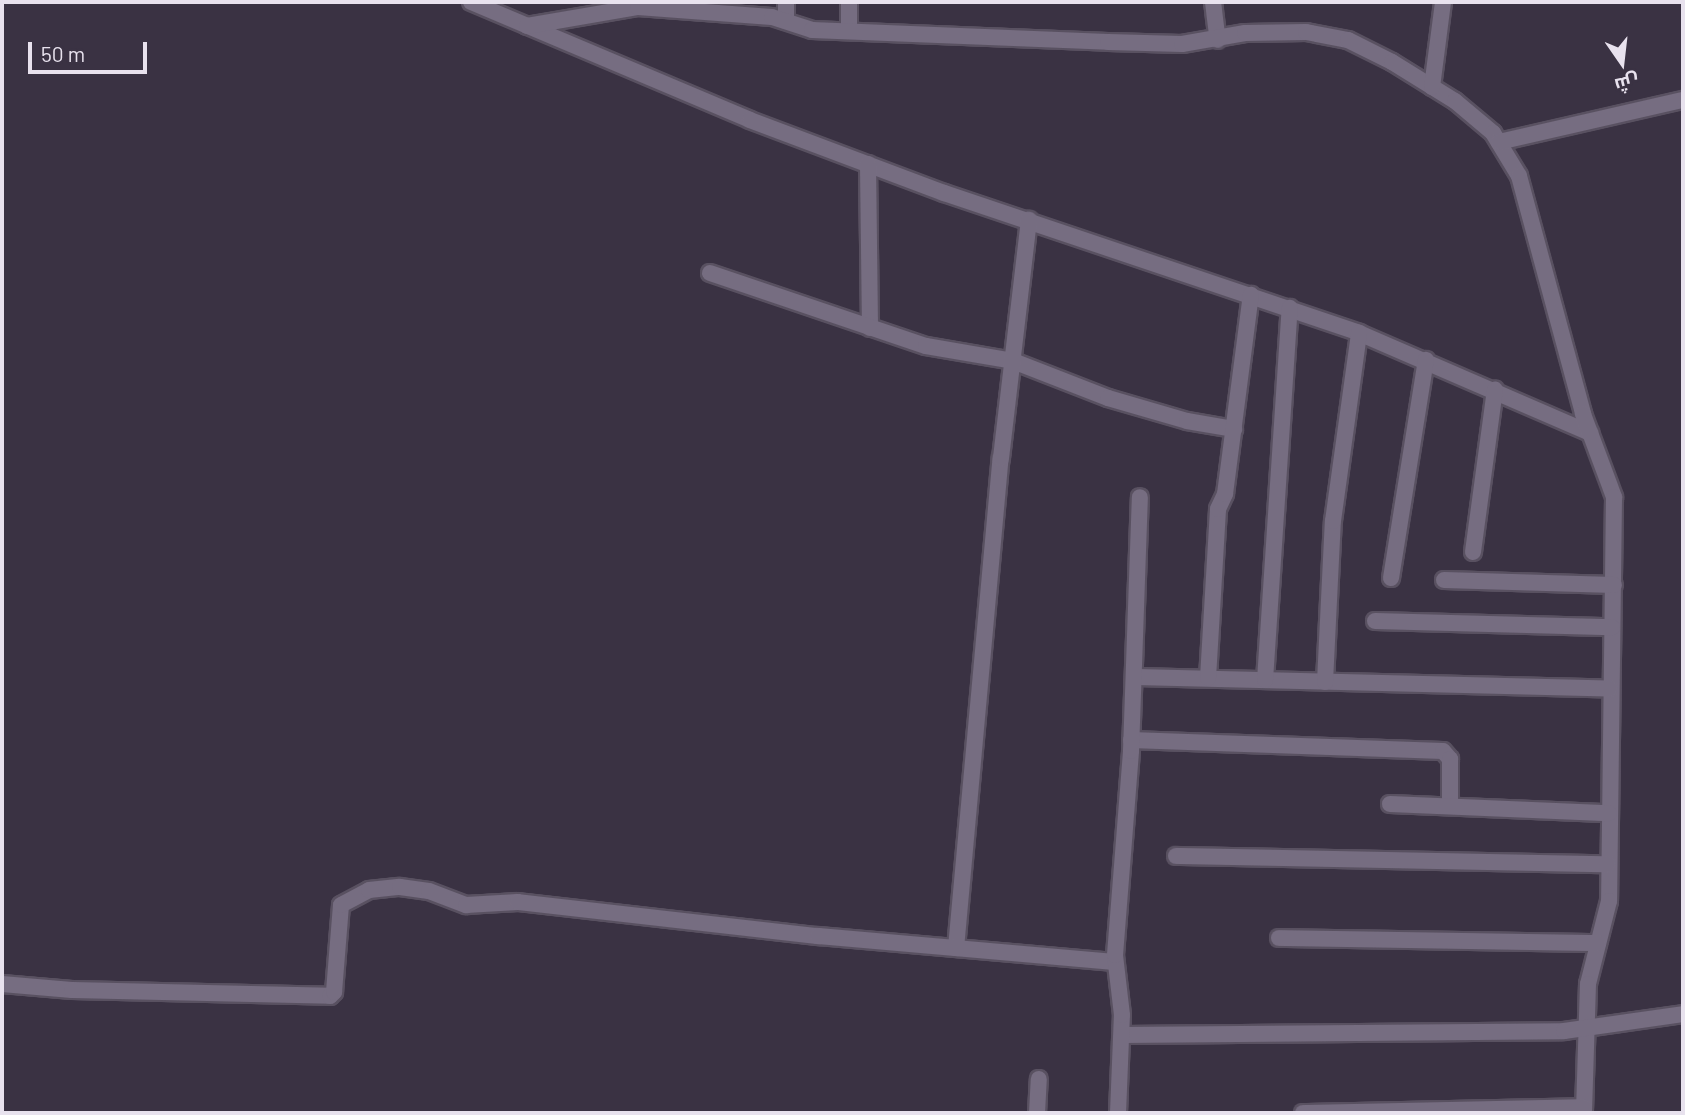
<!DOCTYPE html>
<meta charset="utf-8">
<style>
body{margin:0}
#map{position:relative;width:1685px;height:1115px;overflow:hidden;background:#3a3243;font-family:Barlow,Cairo,sans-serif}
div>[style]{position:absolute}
.roads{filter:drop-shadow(2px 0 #595161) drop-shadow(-2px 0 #595161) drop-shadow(0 2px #595161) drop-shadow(0 -2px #595161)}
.street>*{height:16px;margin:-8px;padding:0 8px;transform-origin:8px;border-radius:8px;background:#766d81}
span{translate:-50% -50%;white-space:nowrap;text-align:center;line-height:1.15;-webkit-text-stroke:5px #3a3243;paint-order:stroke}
.frame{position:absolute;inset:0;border:4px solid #e8e2ee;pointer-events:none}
.north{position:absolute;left:1587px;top:28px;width:70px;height:70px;-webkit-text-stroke:5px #3a3243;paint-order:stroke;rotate:166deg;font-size:19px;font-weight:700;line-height:28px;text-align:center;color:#e8e2ee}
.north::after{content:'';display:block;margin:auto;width:24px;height:32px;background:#e8e2ee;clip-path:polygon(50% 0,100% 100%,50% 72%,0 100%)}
.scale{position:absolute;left:28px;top:42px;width:119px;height:32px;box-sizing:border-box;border:4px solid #e8e2ee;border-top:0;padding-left:9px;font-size:21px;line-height:24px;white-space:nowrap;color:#e8e2ee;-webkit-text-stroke:5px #3a3243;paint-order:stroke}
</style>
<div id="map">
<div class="roads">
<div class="street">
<i style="left:471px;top:2px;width:303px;rotate:22.9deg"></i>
<i style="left:750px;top:120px;width:207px;rotate:20.6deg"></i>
<i style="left:944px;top:193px;width:438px;rotate:18.6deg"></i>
<i style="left:1359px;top:333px;width:252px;rotate:23.4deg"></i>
<i style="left:786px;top:2px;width:19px;rotate:90deg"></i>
<i style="left:849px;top:2px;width:29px;rotate:90deg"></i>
<i style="left:1213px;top:2px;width:38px;rotate:83deg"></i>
<i style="left:527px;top:26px;width:113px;rotate:-9.7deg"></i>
<i style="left:638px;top:7px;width:134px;rotate:4.3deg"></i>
<i style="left:772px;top:17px;width:42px;rotate:18deg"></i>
<i style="left:812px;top:30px;width:296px;rotate:2.3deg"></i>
<i style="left:1108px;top:42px;width:74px;rotate:1.5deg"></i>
<i style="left:1182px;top:44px;width:64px;rotate:-9.9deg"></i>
<i style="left:1245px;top:33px;width:61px;rotate:-0.9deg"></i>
<i style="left:1306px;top:32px;width:43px;rotate:10.8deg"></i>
<i style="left:1348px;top:40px;width:49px;rotate:26.6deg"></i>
<i style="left:1392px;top:62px;width:74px;rotate:31.8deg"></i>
<i style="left:1455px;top:101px;width:50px;rotate:40.1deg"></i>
<i style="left:1493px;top:133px;width:50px;rotate:58.8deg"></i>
<i style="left:1519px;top:176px;width:246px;rotate:74.9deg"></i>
<i style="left:1583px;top:414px;width:89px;rotate:69.5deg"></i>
<i style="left:1614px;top:497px;width:404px;rotate:90.7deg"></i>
<i style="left:1609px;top:901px;width:86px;rotate:104.2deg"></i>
<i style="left:1588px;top:984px;width:129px;rotate:91.8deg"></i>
<i style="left:1432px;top:87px;width:86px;rotate:-82.6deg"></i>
<i style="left:1499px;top:142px;width:189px;rotate:-12.9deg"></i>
<i style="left:868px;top:164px;width:164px;rotate:89.3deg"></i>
<i style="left:710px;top:273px;width:228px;rotate:18.7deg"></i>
<i style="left:926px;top:346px;width:88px;rotate:9.8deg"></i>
<i style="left:1013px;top:361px;width:102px;rotate:21.3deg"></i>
<i style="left:1108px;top:398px;width:82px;rotate:16.2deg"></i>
<i style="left:1187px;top:421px;width:48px;rotate:9.7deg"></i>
<i style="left:1473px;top:552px;width:164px;rotate:-82.3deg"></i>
<i style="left:1391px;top:578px;width:221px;rotate:-80.9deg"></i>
<i style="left:1444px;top:580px;width:170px;rotate:1.7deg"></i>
<i style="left:1375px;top:621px;width:237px;rotate:1.5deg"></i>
<i style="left:1134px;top:677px;width:476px;rotate:1.4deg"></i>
<i style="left:1208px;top:678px;width:169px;rotate:-86.6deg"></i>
<i style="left:1218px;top:509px;width:17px;rotate:-65deg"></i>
<i style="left:1225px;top:494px;width:201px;rotate:-82.6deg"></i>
<i style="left:1265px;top:680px;width:373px;rotate:-86.2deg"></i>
<i style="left:1325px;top:682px;width:161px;rotate:-87.2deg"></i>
<i style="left:1333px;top:521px;width:190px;rotate:-82.1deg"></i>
<i style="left:1131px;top:740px;width:312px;rotate:2deg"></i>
<i style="left:1443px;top:751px;width:11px;rotate:49deg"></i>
<i style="left:1450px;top:759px;width:47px;rotate:90deg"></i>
<i style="left:1390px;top:804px;width:219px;rotate:2.4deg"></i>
<i style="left:1176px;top:856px;width:432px;rotate:1.1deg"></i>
<i style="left:1279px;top:938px;width:319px;rotate:0.9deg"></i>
<i style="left:956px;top:948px;width:492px;rotate:-84.8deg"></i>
<i style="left:1001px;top:458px;width:240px;rotate:-83.3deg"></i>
<i style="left:2px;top:984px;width:70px;rotate:4.9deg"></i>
<i style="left:72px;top:990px;width:258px;rotate:1.3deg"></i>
<i style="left:330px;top:996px;width:6px;rotate:-45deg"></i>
<i style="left:334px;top:992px;width:87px;rotate:-85.4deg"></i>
<i style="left:341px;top:905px;width:32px;rotate:-28deg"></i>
<i style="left:369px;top:890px;width:31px;rotate:-6deg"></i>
<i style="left:400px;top:887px;width:29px;rotate:8deg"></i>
<i style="left:429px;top:891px;width:40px;rotate:21deg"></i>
<i style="left:466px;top:905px;width:52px;rotate:-3.3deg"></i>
<i style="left:518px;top:902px;width:302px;rotate:6.5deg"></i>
<i style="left:818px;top:936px;width:298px;rotate:5deg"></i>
<i style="left:1122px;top:1035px;width:442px;rotate:-0.5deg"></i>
<i style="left:1564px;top:1031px;width:120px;rotate:-8.1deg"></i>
<i style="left:1037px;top:1113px;width:34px;rotate:-87deg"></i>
<i style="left:1118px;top:1113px;width:98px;rotate:-87.7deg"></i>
<i style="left:1122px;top:1015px;width:60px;rotate:-96.7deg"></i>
<i style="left:1115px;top:955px;width:205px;rotate:-85.5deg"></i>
<i style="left:1131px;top:751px;width:254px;rotate:-88deg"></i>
<i style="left:1303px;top:1113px;width:281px;rotate:-1.2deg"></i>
</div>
</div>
<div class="frame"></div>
<div class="north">ش</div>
<div class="scale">50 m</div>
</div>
